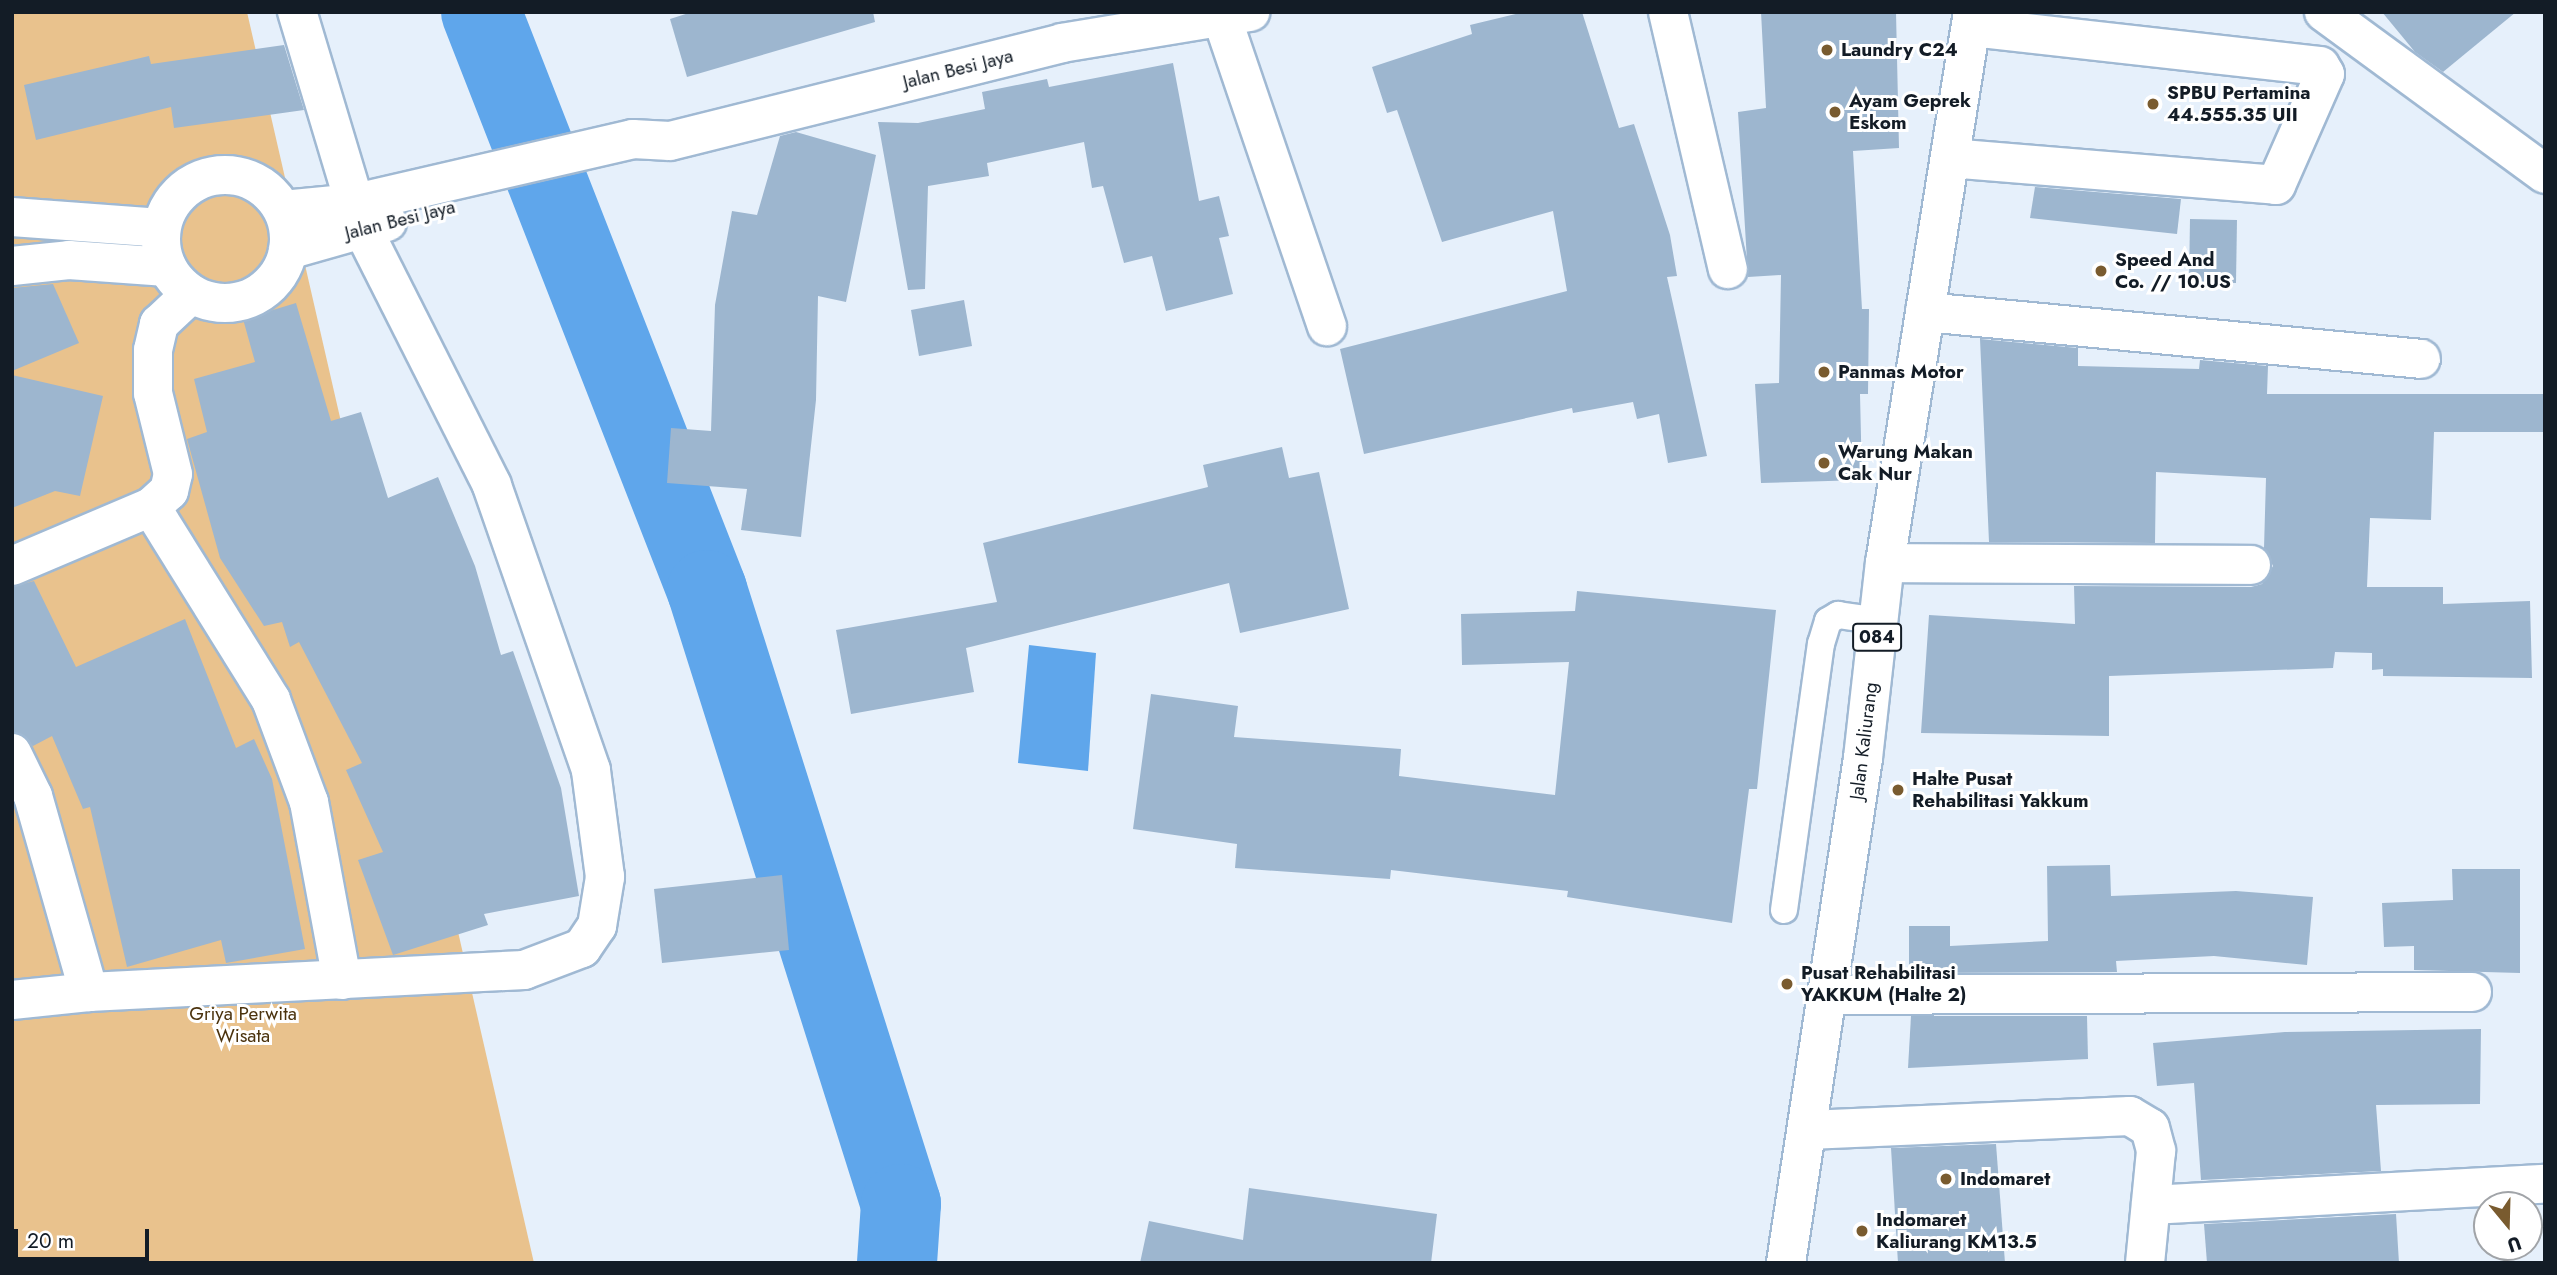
<!DOCTYPE html>
<style>
body{margin:0}
#map{position:relative;width:2557px;height:1275px;overflow:hidden;background:#e6f0fb;font-family:Jost,sans-serif}
div>[style]{position:absolute}
.green>*{inset:0;background:#e9c28d}
.water>*{inset:0;background:#5fa6eb}
.river>*{height:80px;margin:-40px;padding:0 40px;transform-origin:40px;border-radius:40px;background:#5fa6eb}
.building>*{inset:0;background:#9db6cf}
.roads{filter:drop-shadow(2px 0 #a0b9d3) drop-shadow(-2px 0 #a0b9d3) drop-shadow(0 2px #a0b9d3) drop-shadow(0 -2px #a0b9d3)}
.service>*{height:26px;margin:-13px;padding:0 13px;transform-origin:13px;border-radius:13px;background:#fff}
.minor>*{height:38px;margin:-19px;padding:0 19px;transform-origin:19px;border-radius:19px;background:#fff}
.minor>.ring{margin:-19px;padding:0;box-sizing:content-box;background:none;border:38px solid #fff;border-radius:50%}
.primary>*{height:38px;margin:-19px;padding:0 19px;transform-origin:19px;border-radius:19px;background:#fff}
.dots>*{width:19px;height:19px;translate:-50% -50%;box-sizing:border-box;border:4px solid #fff;border-radius:50%}
span{translate:-50% -50%;white-space:nowrap;text-align:center;line-height:1.15;-webkit-text-stroke:6px #fff;paint-order:stroke}
.shield-label span{padding:2px 5px;background:#fff;border:2px solid;border-radius:5px;-webkit-text-stroke-width:0}
.shield-label{font-size:18px;color:#131c26;font-weight:700}
.poi-label{font-size:19px;color:#131c26;font-weight:700}
.left{translate:0 -50%;text-align:left}
.street-label{font-size:19px;color:#131c26}
.park-label{font-size:19px;color:#4b330e}
.frame{position:absolute;inset:0;border:14px solid #131c26;pointer-events:none}
.north{position:absolute;left:2473px;top:1191px;width:70px;height:70px;box-sizing:border-box;background:#fff;border:2px solid #a1a4a8;border-radius:50%;rotate:161deg;font-size:19px;font-weight:700;line-height:28px;text-align:center;color:#131c26}
.north::after{content:'';display:block;margin:auto;width:24px;height:32px;background:#795b2f;clip-path:polygon(50% 0,100% 100%,50% 72%,0 100%)}
.scale{position:absolute;left:14px;top:1229px;width:135px;height:32px;box-sizing:border-box;border:4px solid #131c26;border-top:0;padding-left:9px;font-size:21px;line-height:24px;white-space:nowrap;color:#131c26;-webkit-text-stroke:5px #fff;paint-order:stroke}
</style>
<div id="map">
<div class="green">
<i style="clip-path:polygon(12px 12px,247px 12px,534px 1263px,12px 1263px)"></i>
</div>
<div class="water">
<i style="clip-path:polygon(1029px 645px,1096px 653px,1088px 771px,1018px 763px)"></i>
</div>
<div class="river">
<i style="left:481px;top:12px;width:621px;rotate:68.64deg"></i>
<i style="left:707px;top:590px;width:644px;rotate:72.47deg"></i>
<i style="left:901px;top:1204px;width:59px;rotate:93.9deg"></i>
</div>
<div class="building">
<i style="clip-path:polygon(692px 12px,873px 12px,875px 22px,687px 77px,670px 19px)"></i>
<i style="clip-path:polygon(1524px 12px,1582px 12px,1619px 128px,1634px 124px,1670px 235px,1677px 276px,1667px 277px,1707px 456px,1668px 463px,1659px 414px,1637px 419px,1633px 402px,1573px 413px,1572px 408px,1364px 454px,1340px 349px,1567px 291px,1553px 211px,1442px 242px,1397px 110px,1387px 113px,1372px 67px,1472px 34px,1470px 25px)"></i>
<i style="clip-path:polygon(1761px 12px,1896px 12px,1899px 148px,1853px 151px,1862px 309px,1869px 309px,1868px 394px,1860px 394px,1862px 480px,1761px 483px,1755px 384px,1779px 383px,1781px 275px,1748px 277px,1738px 112px,1766px 108px)"></i>
<i style="clip-path:polygon(2382px 12px,2516px 12px,2443px 72px,2415px 52px)"></i>
<i style="clip-path:polygon(284px 45px,304px 110px,174px 128px,171px 107px,36px 140px,24px 85px,149px 56px,151px 64px)"></i>
<i style="clip-path:polygon(1173px 63px,1199px 201px,1219px 196px,1229px 236px,1219px 238px,1233px 294px,1166px 311px,1152px 256px,1124px 263px,1103px 186px,1092px 188px,1084px 142px,987px 163px,989px 176px,928px 186px,925px 289px,908px 290px,878px 122px,918px 123px,985px 109px,982px 92px,1047px 79px,1049px 87px)"></i>
<i style="clip-path:polygon(796px 132px,876px 155px,846px 302px,818px 296px,816px 400px,801px 537px,741px 530px,747px 489px,667px 483px,671px 428px,711px 431px,715px 305px,732px 211px,757px 215px,780px 136px)"></i>
<i style="clip-path:polygon(2035px 187px,2181px 199px,2177px 234px,2030px 218px)"></i>
<i style="clip-path:polygon(2190px 219px,2237px 220px,2236px 283px,2189px 282px)"></i>
<i style="clip-path:polygon(53px 284px,79px 343px,12px 371px,12px 288px)"></i>
<i style="clip-path:polygon(964px 300px,972px 346px,919px 356px,911px 310px)"></i>
<i style="clip-path:polygon(296px 303px,331px 421px,361px 412px,388px 498px,438px 477px,475px 566px,501px 655px,513px 651px,561px 788px,579px 896px,484px 914px,488px 925px,393px 955px,358px 860px,383px 852px,346px 770px,362px 763px,299px 642px,290px 647px,282px 622px,264px 626px,220px 558px,187px 439px,207px 432px,194px 379px,255px 362px,243px 319px)"></i>
<i style="clip-path:polygon(1980px 339px,2078px 348px,2078px 366px,2199px 369px,2200px 360px,2268px 366px,2267px 394px,2545px 394px,2545px 432px,2434px 432px,2431px 520px,2370px 518px,2367px 587px,2443px 587px,2443px 604px,2530px 601px,2532px 678px,2383px 676px,2383px 669px,2372px 670px,2372px 653px,2335px 652px,2333px 668px,2109px 676px,2109px 736px,1921px 733px,1929px 615px,2075px 624px,2074px 586px,2251px 587px,2262px 584px,2273px 566px,2264px 548px,2266px 478px,2156px 472px,2155px 543px,1989px 542px)"></i>
<i style="clip-path:polygon(12px 375px,103px 396px,80px 496px,55px 491px,12px 508px)"></i>
<i style="clip-path:polygon(1282px 447px,1289px 478px,1319px 472px,1349px 609px,1240px 633px,1229px 583px,966px 648px,974px 692px,851px 714px,836px 630px,997px 602px,983px 543px,1208px 487px,1203px 465px)"></i>
<i style="clip-path:polygon(34px 581px,76px 667px,185px 619px,236px 748px,254px 739px,272px 779px,305px 949px,226px 963px,221px 940px,127px 967px,90px 807px,83px 809px,52px 736px,33px 746px,12px 731px,12px 587px)"></i>
<i style="clip-path:polygon(1577px 591px,1776px 610px,1757px 789px,1749px 789px,1732px 923px,1567px 897px,1568px 891px,1391px 870px,1390px 879px,1235px 868px,1237px 844px,1133px 829px,1151px 694px,1238px 706px,1234px 737px,1401px 749px,1399px 776px,1555px 795px,1569px 662px,1462px 665px,1461px 614px,1575px 611px)"></i>
<i style="clip-path:polygon(2110px 865px,2111px 896px,2236px 891px,2313px 897px,2307px 965px,2214px 956px,2116px 961px,2117px 972px,1909px 973px,1909px 926px,1950px 926px,1950px 946px,2048px 941px,2047px 866px)"></i>
<i style="clip-path:polygon(2452px 869px,2520px 869px,2520px 973px,2414px 970px,2414px 946px,2384px 947px,2382px 903px,2453px 900px)"></i>
<i style="clip-path:polygon(782px 875px,789px 950px,662px 963px,654px 889px)"></i>
<i style="clip-path:polygon(1911px 1016px,2087px 1016px,2088px 1059px,1908px 1068px)"></i>
<i style="clip-path:polygon(2481px 1029px,2480px 1104px,2376px 1105px,2381px 1171px,2201px 1180px,2194px 1083px,2157px 1086px,2153px 1043px,2285px 1032px)"></i>
<i style="clip-path:polygon(1996px 1144px,2005px 1263px,1898px 1263px,1891px 1148px)"></i>
<i style="clip-path:polygon(1249px 1188px,1437px 1214px,1431px 1263px,1140px 1263px,1149px 1221px,1243px 1240px)"></i>
<i style="clip-path:polygon(2396px 1214px,2399px 1263px,2207px 1263px,2204px 1224px)"></i>
</div>
<div class="roads">
<div class="service">
<i style="left:1784px;top:910px;width:269px;rotate:-82.1deg"></i>
<i style="left:1821px;top:644px;width:24px;rotate:-73deg"></i>
<i style="left:1828px;top:621px;width:12px;rotate:-31deg"></i>
<i style="left:1838px;top:615px;width:41px;rotate:8.3deg"></i>
</div>
<div class="minor">
<i style="left:1220px;top:12px;width:332px;rotate:71.2deg"></i>
<i style="left:1668px;top:12px;width:264px;rotate:76.9deg"></i>
<i style="left:2324px;top:12px;width:274px;rotate:36.2deg"></i>
<i style="left:1950px;top:158px;width:327px;rotate:4.7deg"></i>
<i style="left:2276px;top:185px;width:121px;rotate:-66.2deg"></i>
<i style="left:2325px;top:74px;width:9px;rotate:-122deg"></i>
<i style="left:2320px;top:66px;width:351px;rotate:-173.6deg"></i>
<i class="ring" style="left:161px;top:175px;width:90px;height:90px"></i>
<i style="left:283px;top:210px;width:73px;rotate:-5.5deg"></i>
<i style="left:356px;top:203px;width:284px;rotate:-13deg"></i>
<i style="left:633px;top:139px;width:37px;rotate:3deg"></i>
<i style="left:670px;top:141px;width:404px;rotate:-14deg"></i>
<i style="left:1062px;top:43px;width:191px;rotate:-9.4deg"></i>
<i style="left:12px;top:217px;width:149px;rotate:4.2deg"></i>
<i style="left:288px;top:250px;width:103px;rotate:-15.8deg"></i>
<i style="left:12px;top:266px;width:57px;rotate:-6deg"></i>
<i style="left:69px;top:260px;width:98px;rotate:4.1deg"></i>
<i style="left:1925px;top:312px;width:498px;rotate:5.4deg"></i>
<i style="left:151px;top:507px;width:227px;rotate:58.1deg"></i>
<i style="left:271px;top:700px;width:109px;rotate:69.6deg"></i>
<i style="left:309px;top:802px;width:181px;rotate:79.5deg"></i>
<i style="left:1885px;top:563px;width:366px;rotate:0.3deg"></i>
<i style="left:12px;top:566px;width:151px;rotate:-23deg"></i>
<i style="left:151px;top:507px;width:24px;rotate:-42deg"></i>
<i style="left:169px;top:491px;width:17px;rotate:-77deg"></i>
<i style="left:173px;top:474px;width:83px;rotate:-103.9deg"></i>
<i style="left:153px;top:393px;width:43px;rotate:-90deg"></i>
<i style="left:153px;top:350px;width:27px;rotate:-77deg"></i>
<i style="left:159px;top:324px;width:44px;rotate:-43.2deg"></i>
<i style="left:12px;top:753px;width:48px;rotate:64deg"></i>
<i style="left:33px;top:796px;width:204px;rotate:74.1deg"></i>
<i style="left:89px;top:992px;width:436px;rotate:-2.9deg"></i>
<i style="left:524px;top:970px;width:62px;rotate:-20.8deg"></i>
<i style="left:582px;top:948px;width:27px;rotate:-56deg"></i>
<i style="left:597px;top:926px;width:50px;rotate:-80.7deg"></i>
<i style="left:605px;top:877px;width:108px;rotate:-97.5deg"></i>
<i style="left:591px;top:770px;width:302px;rotate:-109.2deg"></i>
<i style="left:492px;top:485px;width:288px;rotate:-116.8deg"></i>
<i style="left:362px;top:228px;width:226px;rotate:-106.7deg"></i>
<i style="left:1828px;top:995px;width:644px;rotate:-0.27deg"></i>
<i style="left:12px;top:1000px;width:77px;rotate:-5.9deg"></i>
<i style="left:1808px;top:1130px;width:322px;rotate:-2.5deg"></i>
<i style="left:2130px;top:1116px;width:23px;rotate:31deg"></i>
<i style="left:2150px;top:1128px;width:24px;rotate:75deg"></i>
<i style="left:2156px;top:1151px;width:113px;rotate:95.6deg"></i>
<i style="left:2151px;top:1205px;width:395px;rotate:-3.1deg"></i>
</div>
<div class="primary">
<i style="left:1786px;top:1263px;width:511px;rotate:-81.33deg"></i>
<i style="left:1863px;top:758px;width:196px;rotate:-83.6deg"></i>
<i style="left:1885px;top:563px;width:558px;rotate:-80.93deg"></i>
</div>
</div>
<div class="dots">
<i style="left:1827px;top:50px;background:#795b2f"></i>
<i style="left:2153px;top:104px;background:#795b2f"></i>
<i style="left:1835px;top:112px;background:#795b2f"></i>
<i style="left:2101px;top:271px;background:#795b2f"></i>
<i style="left:1824px;top:372px;background:#795b2f"></i>
<i style="left:1824px;top:463px;background:#795b2f"></i>
<i style="left:1898px;top:790px;background:#795b2f"></i>
<i style="left:1787px;top:984px;background:#795b2f"></i>
<i style="left:1946px;top:1179px;background:#795b2f"></i>
<i style="left:1862px;top:1231px;background:#795b2f"></i>
</div>
<div class="shield-label">
<span style="left:1877px;top:637px">084</span>
</div>
<div class="poi-label">
<span class="left" style="left:1841px;top:50px">Laundry C24</span>
<span class="left" style="left:2167px;top:104px">SPBU Pertamina<br>44.555.35 UII</span>
<span class="left" style="left:1849px;top:112px">Ayam Geprek<br>Eskom</span>
<span class="left" style="left:2115px;top:271px">Speed And<br>Co. // 10.US</span>
<span class="left" style="left:1838px;top:372px">Panmas Motor</span>
<span class="left" style="left:1838px;top:463px">Warung Makan<br>Cak Nur</span>
<span class="left" style="left:1912px;top:790px">Halte Pusat<br>Rehabilitasi Yakkum</span>
<span class="left" style="left:1801px;top:984px">Pusat Rehabilitasi<br>YAKKUM (Halte 2)</span>
<span class="left" style="left:1960px;top:1179px">Indomaret</span>
<span class="left" style="left:1876px;top:1231px">Indomaret<br>Kaliurang KM13.5</span>
</div>
<div class="street-label">
<span style="left:958px;top:69px;rotate:-14deg">Jalan Besi Jaya</span>
<span style="left:400px;top:220px;rotate:-14deg">Jalan Besi Jaya</span>
<span style="left:1864px;top:741px;rotate:-83deg">Jalan Kaliurang</span>
</div>
<div class="park-label">
<span style="left:243px;top:1025px">Griya Perwita<br>Wisata</span>
</div>
<div class="frame"></div>
<div class="north">U</div>
<div class="scale">20 m</div>
</div>
